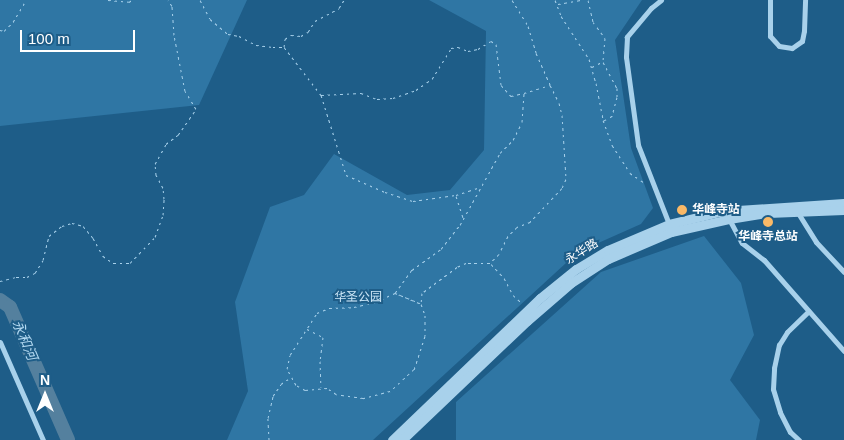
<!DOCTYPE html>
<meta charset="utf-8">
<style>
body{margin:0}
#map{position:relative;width:844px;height:440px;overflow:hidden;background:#1e5d88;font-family:Arial,"Noto Sans SC",sans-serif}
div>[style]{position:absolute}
.green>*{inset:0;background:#2f76a4}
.river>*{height:14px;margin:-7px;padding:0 7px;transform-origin:7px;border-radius:7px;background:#54809e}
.path>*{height:1px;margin-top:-0.5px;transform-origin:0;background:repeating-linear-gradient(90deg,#a8d1eb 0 2.5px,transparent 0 6.5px)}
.minor>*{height:5px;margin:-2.5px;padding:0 2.5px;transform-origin:2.5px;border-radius:2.5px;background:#a8d1eb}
.tertiary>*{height:9px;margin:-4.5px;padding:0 4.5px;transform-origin:4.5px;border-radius:4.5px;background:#a8d1eb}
.dots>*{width:14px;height:14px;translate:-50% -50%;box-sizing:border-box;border:2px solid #1e5d88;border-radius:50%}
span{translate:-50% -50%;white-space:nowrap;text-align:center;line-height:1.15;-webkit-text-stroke:4px #1e5d88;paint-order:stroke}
.poi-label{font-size:12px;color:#fff;font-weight:700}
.left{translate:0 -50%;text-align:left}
.street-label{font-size:12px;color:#fff}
.park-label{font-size:12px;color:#cde7f8}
.water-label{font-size:14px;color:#b4daf2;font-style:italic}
.north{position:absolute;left:20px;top:370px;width:50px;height:50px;-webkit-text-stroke:4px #1e5d88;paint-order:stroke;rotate:0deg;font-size:14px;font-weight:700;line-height:20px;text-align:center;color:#fff}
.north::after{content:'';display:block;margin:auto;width:18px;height:22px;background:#fff;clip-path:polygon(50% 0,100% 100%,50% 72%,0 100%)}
.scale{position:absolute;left:20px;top:30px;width:115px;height:22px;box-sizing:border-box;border:2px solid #fff;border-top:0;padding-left:6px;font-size:15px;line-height:18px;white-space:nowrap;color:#fff;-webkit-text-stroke:4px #1e5d88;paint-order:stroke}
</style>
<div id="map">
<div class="green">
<i style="clip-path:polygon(0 0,247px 0,199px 105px,0 126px)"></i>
<i style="clip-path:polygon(429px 0,642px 0,615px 40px,631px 148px,653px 208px,641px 224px,578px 252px,373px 440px,227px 440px,248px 391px,235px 302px,270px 207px,304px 195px,334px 154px,407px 195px,450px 190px,484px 150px,486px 31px)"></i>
<i style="clip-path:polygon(704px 236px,741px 283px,754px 335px,730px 380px,760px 420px,756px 440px,456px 440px,456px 402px,601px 272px)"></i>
</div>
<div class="river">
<i style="left:0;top:300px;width:12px;rotate:35deg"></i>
<i style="left:10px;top:307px;width:145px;rotate:66.4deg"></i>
</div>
<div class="path">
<i style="left:108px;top:0;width:21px;rotate:5deg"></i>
<i style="left:129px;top:2px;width:4px;rotate:-34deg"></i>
<i style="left:200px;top:0;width:21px;rotate:62deg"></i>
<i style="left:210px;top:19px;width:23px;rotate:40deg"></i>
<i style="left:228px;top:34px;width:11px;rotate:10deg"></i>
<i style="left:239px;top:36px;width:19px;rotate:28deg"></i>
<i style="left:256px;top:45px;width:17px;rotate:7deg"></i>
<i style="left:273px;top:47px;width:11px"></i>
<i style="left:284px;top:47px;width:8px;rotate:-83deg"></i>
<i style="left:285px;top:39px;width:7px;rotate:-34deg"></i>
<i style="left:291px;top:35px;width:10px;rotate:6deg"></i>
<i style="left:301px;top:36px;width:8px;rotate:-30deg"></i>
<i style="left:308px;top:32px;width:13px;rotate:-58deg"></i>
<i style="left:315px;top:21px;width:27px;rotate:-28deg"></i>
<i style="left:339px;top:8px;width:9px;rotate:-58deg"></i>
<i style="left:512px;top:0;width:31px;rotate:58deg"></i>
<i style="left:528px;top:26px;width:28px;rotate:73deg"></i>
<i style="left:536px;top:53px;width:35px;rotate:66deg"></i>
<i style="left:555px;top:0;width:17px;rotate:69deg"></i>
<i style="left:561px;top:16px;width:51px;rotate:56.9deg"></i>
<i style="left:589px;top:59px;width:25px;rotate:74deg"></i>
<i style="left:596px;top:83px;width:38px;rotate:79deg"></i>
<i style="left:603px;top:120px;width:27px;rotate:70deg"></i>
<i style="left:612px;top:145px;width:33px;rotate:57deg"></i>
<i style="left:630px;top:173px;width:18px;rotate:34deg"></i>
<i style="left:588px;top:0;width:23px;rotate:77deg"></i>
<i style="left:593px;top:22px;width:20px;rotate:53deg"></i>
<i style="left:605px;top:38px;width:24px;rotate:95deg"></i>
<i style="left:603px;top:62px;width:30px;rotate:62deg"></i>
<i style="left:617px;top:88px;width:9px;rotate:90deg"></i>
<i style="left:617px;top:97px;width:20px;rotate:105deg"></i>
<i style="left:612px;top:116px;width:10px;rotate:151deg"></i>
<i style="left:558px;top:4px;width:23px;rotate:-10deg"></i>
<i style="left:0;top:30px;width:4px;rotate:14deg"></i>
<i style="left:4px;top:31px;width:13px;rotate:-45deg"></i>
<i style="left:13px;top:22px;width:26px;rotate:-59deg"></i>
<i style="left:284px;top:47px;width:61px;rotate:52.4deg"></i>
<i style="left:321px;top:95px;width:40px;rotate:-2.9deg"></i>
<i style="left:361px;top:93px;width:17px;rotate:21deg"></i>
<i style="left:377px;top:99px;width:16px;rotate:-4deg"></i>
<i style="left:393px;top:98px;width:24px;rotate:-19deg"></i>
<i style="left:416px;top:90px;width:19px;rotate:-35deg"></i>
<i style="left:432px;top:79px;width:36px;rotate:-58deg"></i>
<i style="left:451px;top:48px;width:7px;rotate:-8deg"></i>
<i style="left:458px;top:47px;width:11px;rotate:22deg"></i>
<i style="left:468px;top:51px;width:10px;rotate:-11deg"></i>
<i style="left:478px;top:49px;width:15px;rotate:-32deg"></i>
<i style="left:491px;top:41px;width:6px;rotate:31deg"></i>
<i style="left:496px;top:44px;width:41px;rotate:83deg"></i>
<i style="left:501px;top:85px;width:15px;rotate:48deg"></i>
<i style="left:511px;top:96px;width:13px;rotate:-13deg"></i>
<i style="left:592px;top:67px;width:11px;rotate:-27deg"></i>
<i style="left:550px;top:85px;width:20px;rotate:63deg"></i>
<i style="left:559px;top:103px;width:12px;rotate:76deg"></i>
<i style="left:562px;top:115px;width:64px;rotate:86.4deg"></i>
<i style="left:566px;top:179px;width:10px;rotate:114deg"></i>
<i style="left:562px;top:188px;width:47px;rotate:133.3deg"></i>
<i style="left:530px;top:222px;width:14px;rotate:159deg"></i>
<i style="left:517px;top:227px;width:13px;rotate:135deg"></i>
<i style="left:508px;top:236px;width:20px;rotate:117deg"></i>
<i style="left:499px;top:254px;width:13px;rotate:135deg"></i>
<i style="left:490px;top:263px;width:24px;rotate:180deg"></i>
<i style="left:466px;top:263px;width:10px;rotate:156deg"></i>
<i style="left:457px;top:267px;width:44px;rotate:143.4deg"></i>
<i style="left:422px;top:293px;width:11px;rotate:95deg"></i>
<i style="left:421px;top:304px;width:12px;rotate:70deg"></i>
<i style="left:425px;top:315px;width:21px;rotate:90deg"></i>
<i style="left:425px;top:336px;width:35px;rotate:108deg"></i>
<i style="left:414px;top:369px;width:33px;rotate:137deg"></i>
<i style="left:390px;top:391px;width:28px;rotate:165deg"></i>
<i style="left:363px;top:398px;width:27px;rotate:-172deg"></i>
<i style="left:336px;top:394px;width:11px;rotate:-146deg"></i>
<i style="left:327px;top:388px;width:22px;rotate:175deg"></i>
<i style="left:305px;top:390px;width:10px;rotate:-151deg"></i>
<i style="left:296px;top:385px;width:18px;rotate:-119deg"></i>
<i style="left:287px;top:369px;width:14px;rotate:-78deg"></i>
<i style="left:290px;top:355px;width:50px;rotate:-57.3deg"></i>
<i style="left:317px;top:313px;width:13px;rotate:-23deg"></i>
<i style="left:329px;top:308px;width:25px;rotate:-2deg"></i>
<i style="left:354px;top:307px;width:22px;rotate:-13deg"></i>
<i style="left:375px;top:302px;width:22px;rotate:-24deg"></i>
<i style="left:395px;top:293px;width:29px;rotate:-54deg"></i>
<i style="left:412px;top:270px;width:36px;rotate:-36deg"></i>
<i style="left:441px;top:249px;width:31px;rotate:-52deg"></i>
<i style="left:460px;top:225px;width:82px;rotate:-60.9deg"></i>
<i style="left:500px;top:153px;width:18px;rotate:-45deg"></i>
<i style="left:513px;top:140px;width:20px;rotate:-63deg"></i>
<i style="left:522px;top:122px;width:29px;rotate:-86deg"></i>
<i style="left:524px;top:93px;width:27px;rotate:-17deg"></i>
<i style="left:321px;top:95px;width:84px;rotate:72.6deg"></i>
<i style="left:346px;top:175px;width:43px;rotate:23.6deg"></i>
<i style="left:385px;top:192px;width:29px;rotate:18deg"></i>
<i style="left:413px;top:201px;width:43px;rotate:-7.9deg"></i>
<i style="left:456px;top:195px;width:25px;rotate:-18deg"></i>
<i style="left:456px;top:196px;width:23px;rotate:72deg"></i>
<i style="left:491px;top:264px;width:19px;rotate:47deg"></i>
<i style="left:504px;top:278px;width:19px;rotate:62deg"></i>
<i style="left:513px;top:295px;width:12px;rotate:42deg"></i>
<i style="left:0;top:281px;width:16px;rotate:-14deg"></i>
<i style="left:16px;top:277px;width:11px"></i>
<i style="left:27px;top:277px;width:9px;rotate:-27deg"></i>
<i style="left:35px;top:273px;width:15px;rotate:-58deg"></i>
<i style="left:43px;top:260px;width:25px;rotate:-76deg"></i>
<i style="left:49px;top:236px;width:16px;rotate:-38deg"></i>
<i style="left:62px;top:226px;width:10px;rotate:-17deg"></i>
<i style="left:72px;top:223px;width:11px;rotate:15deg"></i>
<i style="left:83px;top:226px;width:16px;rotate:50deg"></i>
<i style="left:93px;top:238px;width:21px;rotate:61deg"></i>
<i style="left:103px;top:256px;width:12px;rotate:35deg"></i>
<i style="left:113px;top:263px;width:17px"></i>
<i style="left:130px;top:263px;width:36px;rotate:-46deg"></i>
<i style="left:155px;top:237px;width:23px;rotate:-70deg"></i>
<i style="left:163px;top:215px;width:16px;rotate:-86deg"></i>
<i style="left:164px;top:199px;width:11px;rotate:-95deg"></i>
<i style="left:163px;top:188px;width:15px;rotate:-118deg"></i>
<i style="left:156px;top:175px;width:11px;rotate:-95deg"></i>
<i style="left:155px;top:164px;width:23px;rotate:-61deg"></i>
<i style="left:166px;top:144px;width:15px;rotate:-37deg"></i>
<i style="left:178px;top:135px;width:32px;rotate:-55deg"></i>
<i style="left:196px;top:109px;width:21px;rotate:-121deg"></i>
<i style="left:185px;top:91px;width:57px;rotate:-101.1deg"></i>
<i style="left:174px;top:35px;width:29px;rotate:-94deg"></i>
<i style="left:172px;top:6px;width:7px;rotate:-124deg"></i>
<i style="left:419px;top:303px;width:26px;rotate:-157deg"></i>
<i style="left:395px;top:293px;width:27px;rotate:22deg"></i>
<i style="left:307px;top:329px;width:18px;rotate:27deg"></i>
<i style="left:323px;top:337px;width:24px;rotate:97deg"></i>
<i style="left:320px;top:361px;width:26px;rotate:88deg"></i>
<i style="left:269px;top:440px;width:22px;rotate:-93deg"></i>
<i style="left:268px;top:418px;width:23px;rotate:-77deg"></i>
<i style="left:273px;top:396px;width:14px;rotate:-56deg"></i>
<i style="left:281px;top:384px;width:11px;rotate:-34deg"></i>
</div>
<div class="minor">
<i style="left:661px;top:0;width:13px;rotate:141deg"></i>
<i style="left:651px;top:8px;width:38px;rotate:130deg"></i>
<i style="left:627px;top:37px;width:20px;rotate:93deg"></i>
<i style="left:626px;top:57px;width:89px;rotate:82.2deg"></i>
<i style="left:638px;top:145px;width:85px;rotate:68.6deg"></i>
<i style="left:770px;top:0;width:36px;rotate:90deg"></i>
<i style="left:770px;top:36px;width:13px;rotate:48deg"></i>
<i style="left:779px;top:46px;width:13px;rotate:9deg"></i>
<i style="left:792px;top:48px;width:12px;rotate:-35deg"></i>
<i style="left:802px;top:41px;width:10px;rotate:-79deg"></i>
<i style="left:804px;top:31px;width:31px;rotate:-88deg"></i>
<i style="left:798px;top:213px;width:34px;rotate:58deg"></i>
<i style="left:816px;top:242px;width:41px;rotate:47deg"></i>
<i style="left:729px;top:219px;width:27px;rotate:62deg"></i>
<i style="left:742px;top:243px;width:28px;rotate:38deg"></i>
<i style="left:764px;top:260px;width:121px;rotate:48.7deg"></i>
<i style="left:0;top:342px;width:107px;rotate:66.3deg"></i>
<i style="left:799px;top:440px;width:12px;rotate:-138deg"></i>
<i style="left:790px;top:432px;width:22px;rotate:-117deg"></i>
<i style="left:780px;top:412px;width:24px;rotate:-107deg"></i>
<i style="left:773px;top:389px;width:21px;rotate:-87deg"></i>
<i style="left:774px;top:368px;width:24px;rotate:-78deg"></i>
<i style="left:779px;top:345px;width:15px;rotate:-58deg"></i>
<i style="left:787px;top:332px;width:30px;rotate:-44deg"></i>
</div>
<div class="tertiary">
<i style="left:392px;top:440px;width:205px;rotate:-43.8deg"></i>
<i style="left:540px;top:298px;width:46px;rotate:-38.9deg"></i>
<i style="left:576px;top:269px;width:37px;rotate:-31deg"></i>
<i style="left:608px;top:250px;width:66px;rotate:-23.1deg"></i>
<i style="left:669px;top:224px;width:56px;rotate:-13.5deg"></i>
<i style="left:723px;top:211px;width:121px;rotate:-3.8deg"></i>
<i style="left:402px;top:440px;width:173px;rotate:-43.6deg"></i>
<i style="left:527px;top:321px;width:58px;rotate:-40.8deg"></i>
<i style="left:571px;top:283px;width:44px;rotate:-33deg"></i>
<i style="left:608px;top:259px;width:69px;rotate:-23.2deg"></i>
<i style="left:671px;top:232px;width:59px;rotate:-12.6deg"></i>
<i style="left:729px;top:219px;width:39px;rotate:-9deg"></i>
<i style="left:768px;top:213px;width:76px;rotate:-2.3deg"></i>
</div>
<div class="dots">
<i style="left:682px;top:210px;background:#fab967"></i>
<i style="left:768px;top:222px;background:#fab967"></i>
</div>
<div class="poi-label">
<span class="left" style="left:692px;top:210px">华峰寺站</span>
<span style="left:768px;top:237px">华峰寺总站</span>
</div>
<div class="street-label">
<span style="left:582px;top:252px;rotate:-32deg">永华路</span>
</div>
<div class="park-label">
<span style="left:358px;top:298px">华圣公园</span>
</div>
<div class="water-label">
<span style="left:25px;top:340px;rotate:67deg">永和河</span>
</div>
<div class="north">N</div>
<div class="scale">100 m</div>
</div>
